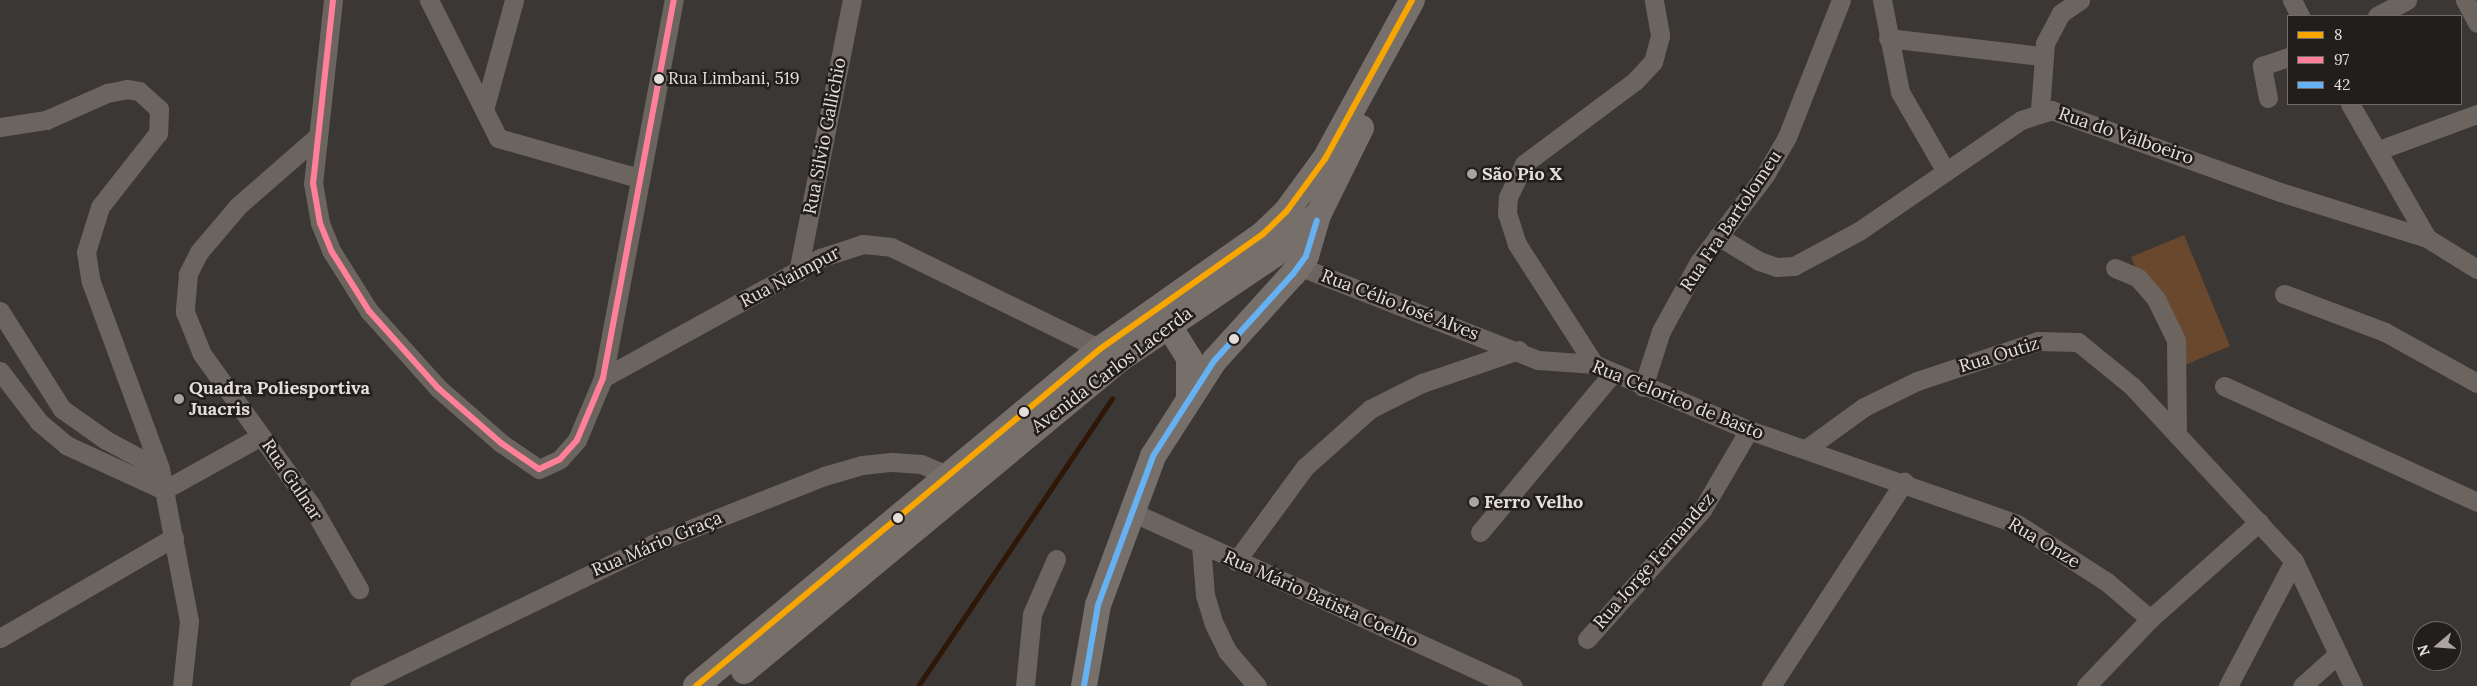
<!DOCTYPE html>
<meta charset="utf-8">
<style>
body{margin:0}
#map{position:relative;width:2477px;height:686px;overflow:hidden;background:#3a3734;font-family:Lora,serif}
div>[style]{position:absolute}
.green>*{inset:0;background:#6a482e}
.stream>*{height:5px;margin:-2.5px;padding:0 2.5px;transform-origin:2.5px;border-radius:2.5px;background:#2e1706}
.minor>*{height:19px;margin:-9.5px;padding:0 9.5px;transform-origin:9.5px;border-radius:9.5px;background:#6c655f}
.secondary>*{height:26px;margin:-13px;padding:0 13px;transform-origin:13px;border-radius:13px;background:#776f69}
.bus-1>*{height:6px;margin:-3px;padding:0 3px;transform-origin:3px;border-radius:3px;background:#f7a600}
.bus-2>*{height:6px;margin:-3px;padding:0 3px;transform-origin:3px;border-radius:3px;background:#ff8098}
.bus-3>*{height:6px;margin:-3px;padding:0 3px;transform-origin:3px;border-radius:3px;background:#66b1f2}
.dots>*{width:14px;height:14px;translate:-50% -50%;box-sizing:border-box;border:2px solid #221e1c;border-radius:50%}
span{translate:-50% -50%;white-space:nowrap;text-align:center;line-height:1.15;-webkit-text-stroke:5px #221e1c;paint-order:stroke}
.bus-label{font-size:17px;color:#e5dfdb}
.left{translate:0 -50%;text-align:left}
.street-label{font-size:18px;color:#e5dfdb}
.poi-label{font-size:18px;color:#e5dfdb;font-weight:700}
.legend{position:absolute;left:2287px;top:15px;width:175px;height:90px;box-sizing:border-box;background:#221e1c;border:1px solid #706b68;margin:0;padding:6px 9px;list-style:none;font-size:15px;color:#e5dfdb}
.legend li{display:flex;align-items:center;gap:10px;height:25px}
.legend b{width:25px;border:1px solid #706b68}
.north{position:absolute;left:2412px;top:621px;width:50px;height:50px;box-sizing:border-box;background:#221e1c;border:1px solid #706b68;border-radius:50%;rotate:252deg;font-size:14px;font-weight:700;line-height:20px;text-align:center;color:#e5dfdb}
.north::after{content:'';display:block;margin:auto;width:18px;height:22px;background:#a9a4a1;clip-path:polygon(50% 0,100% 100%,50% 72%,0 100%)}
</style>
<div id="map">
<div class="green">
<i style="clip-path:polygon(2184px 235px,2230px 346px,2178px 368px,2131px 257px)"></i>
</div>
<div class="stream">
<i style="left:918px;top:686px;width:347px;rotate:-56deg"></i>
</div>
<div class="minor">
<i style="left:333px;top:0;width:184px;rotate:96.2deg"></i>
<i style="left:313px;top:183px;width:41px;rotate:80.1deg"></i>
<i style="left:320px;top:223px;width:31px;rotate:68deg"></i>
<i style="left:332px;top:252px;width:70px;rotate:57.9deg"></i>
<i style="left:369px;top:311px;width:103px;rotate:48.1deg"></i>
<i style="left:438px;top:388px;width:84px;rotate:41.1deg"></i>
<i style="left:501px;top:443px;width:46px;rotate:34.4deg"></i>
<i style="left:539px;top:469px;width:23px;rotate:-25deg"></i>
<i style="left:560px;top:459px;width:25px;rotate:-48deg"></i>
<i style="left:577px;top:440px;width:67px;rotate:-67.2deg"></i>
<i style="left:603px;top:378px;width:385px;rotate:-79.4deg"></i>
<i style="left:429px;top:0;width:154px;rotate:63.4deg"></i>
<i style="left:498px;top:138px;width:146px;rotate:15.9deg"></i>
<i style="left:1882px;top:0;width:94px;rotate:78.9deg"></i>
<i style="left:1900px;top:92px;width:90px;rotate:60deg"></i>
<i style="left:2292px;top:0;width:18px;rotate:63deg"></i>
<i style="left:2465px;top:0;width:26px;rotate:62deg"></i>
<i style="left:2377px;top:16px;width:34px;rotate:-28deg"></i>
<i style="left:1888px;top:38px;width:155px;rotate:6.7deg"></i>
<i style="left:2268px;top:98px;width:33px;rotate:-101deg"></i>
<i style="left:2262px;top:66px;width:28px;rotate:-19deg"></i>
<i style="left:2350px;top:104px;width:155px;rotate:60.1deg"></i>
<i style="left:484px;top:110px;width:114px;rotate:-74.7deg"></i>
<i style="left:2040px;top:110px;width:67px;rotate:-85.7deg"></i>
<i style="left:2045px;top:43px;width:34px;rotate:-62deg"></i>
<i style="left:2061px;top:13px;width:23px;rotate:-34deg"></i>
<i style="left:0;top:127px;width:47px;rotate:-8.7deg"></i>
<i style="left:46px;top:120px;width:67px;rotate:-23.9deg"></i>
<i style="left:107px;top:93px;width:20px;rotate:-11deg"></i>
<i style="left:127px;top:89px;width:12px;rotate:9deg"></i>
<i style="left:139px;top:91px;width:27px;rotate:42deg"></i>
<i style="left:159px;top:109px;width:24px;rotate:92deg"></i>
<i style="left:158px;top:133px;width:94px;rotate:128.1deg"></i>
<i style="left:100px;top:207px;width:47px;rotate:107.3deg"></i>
<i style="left:86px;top:252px;width:30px;rotate:81deg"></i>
<i style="left:91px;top:282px;width:199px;rotate:69.7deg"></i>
<i style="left:160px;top:469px;width:155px;rotate:79.2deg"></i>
<i style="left:189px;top:621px;width:65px;rotate:96.1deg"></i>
<i style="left:317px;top:137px;width:105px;rotate:138.9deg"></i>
<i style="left:238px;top:206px;width:60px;rotate:130.3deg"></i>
<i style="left:199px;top:252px;width:25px;rotate:117deg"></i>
<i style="left:188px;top:274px;width:38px;rotate:95deg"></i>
<i style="left:185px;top:312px;width:45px;rotate:68deg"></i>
<i style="left:202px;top:354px;width:186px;rotate:54.2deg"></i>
<i style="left:311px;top:505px;width:97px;rotate:60.3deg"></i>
<i style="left:2379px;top:150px;width:104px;rotate:-20.2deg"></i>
<i style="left:1718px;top:236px;width:48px;rotate:31.4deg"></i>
<i style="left:1759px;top:261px;width:18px;rotate:19deg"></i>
<i style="left:1776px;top:267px;width:18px;rotate:-3deg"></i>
<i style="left:1794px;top:266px;width:74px;rotate:-28.3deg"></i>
<i style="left:1859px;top:231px;width:196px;rotate:-34.4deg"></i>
<i style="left:2021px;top:120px;width:32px;rotate:-18deg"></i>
<i style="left:2051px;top:110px;width:243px;rotate:19.7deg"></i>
<i style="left:2280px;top:192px;width:154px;rotate:17.4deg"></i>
<i style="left:2427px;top:238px;width:59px;rotate:31.8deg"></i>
<i style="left:1292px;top:256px;width:12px;rotate:59deg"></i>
<i style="left:1298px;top:266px;width:258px;rotate:21.4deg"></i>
<i style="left:1538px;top:360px;width:56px;rotate:4.1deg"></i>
<i style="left:1594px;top:364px;width:168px;rotate:23.1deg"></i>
<i style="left:1749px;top:430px;width:284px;rotate:19.3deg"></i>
<i style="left:2017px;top:524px;width:107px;rotate:32.8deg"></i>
<i style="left:2107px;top:582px;width:57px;rotate:40.7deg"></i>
<i style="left:2115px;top:268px;width:25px;rotate:23deg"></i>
<i style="left:2138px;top:278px;width:28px;rotate:49deg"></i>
<i style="left:2156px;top:299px;width:46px;rotate:64deg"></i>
<i style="left:2176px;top:340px;width:95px;rotate:89.4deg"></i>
<i style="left:798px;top:272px;width:277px;rotate:-78.8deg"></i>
<i style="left:2284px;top:294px;width:108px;rotate:20.6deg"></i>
<i style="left:2385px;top:332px;width:105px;rotate:29deg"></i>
<i style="left:0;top:311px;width:116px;rotate:57.7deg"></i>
<i style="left:62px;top:409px;width:54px;rotate:35.2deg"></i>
<i style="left:106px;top:440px;width:61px;rotate:28.2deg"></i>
<i style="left:1594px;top:364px;width:143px;rotate:-122.7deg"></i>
<i style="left:1517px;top:244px;width:32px;rotate:-108deg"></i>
<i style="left:1507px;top:214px;width:17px;rotate:-87deg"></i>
<i style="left:1508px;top:197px;width:37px;rotate:-64deg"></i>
<i style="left:1524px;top:164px;width:139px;rotate:-36.8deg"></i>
<i style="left:1635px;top:81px;width:26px;rotate:-47deg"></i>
<i style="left:1653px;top:62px;width:28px;rotate:-75deg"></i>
<i style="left:1660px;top:35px;width:36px;rotate:-100deg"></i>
<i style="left:0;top:371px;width:64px;rotate:52.6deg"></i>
<i style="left:39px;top:422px;width:35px;rotate:40deg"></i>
<i style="left:66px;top:445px;width:108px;rotate:24.7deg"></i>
<i style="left:164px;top:490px;width:111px;rotate:-29.1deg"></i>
<i style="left:603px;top:378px;width:248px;rotate:-28.9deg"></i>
<i style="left:820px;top:258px;width:45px;rotate:-18deg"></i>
<i style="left:863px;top:244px;width:28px;rotate:6deg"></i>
<i style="left:891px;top:247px;width:233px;rotate:26deg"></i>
<i style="left:1100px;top:349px;width:11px;rotate:45deg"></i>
<i style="left:2224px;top:386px;width:278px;rotate:24.6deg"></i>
<i style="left:1643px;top:387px;width:59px;rotate:-72.2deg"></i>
<i style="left:1661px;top:331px;width:79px;rotate:-61.2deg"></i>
<i style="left:1699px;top:262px;width:109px;rotate:-52.8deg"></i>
<i style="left:1765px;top:175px;width:44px;rotate:-59.9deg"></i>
<i style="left:1787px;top:137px;width:147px;rotate:-68.5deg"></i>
<i style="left:1806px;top:449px;width:72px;rotate:-35.9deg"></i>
<i style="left:1864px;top:407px;width:59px;rotate:-26.1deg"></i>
<i style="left:1917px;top:381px;width:127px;rotate:-18.3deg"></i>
<i style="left:2038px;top:341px;width:40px;rotate:1.4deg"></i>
<i style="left:2078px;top:342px;width:70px;rotate:39.2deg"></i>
<i style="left:2132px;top:386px;width:238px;rotate:47.2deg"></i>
<i style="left:2294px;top:561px;width:138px;rotate:64.7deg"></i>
<i style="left:1130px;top:511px;width:421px;rotate:24.6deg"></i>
<i style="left:1480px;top:532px;width:206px;rotate:-50.1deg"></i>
<i style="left:1201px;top:545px;width:50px;rotate:85.4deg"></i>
<i style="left:1205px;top:595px;width:30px;rotate:73deg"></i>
<i style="left:1214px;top:624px;width:30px;rotate:64deg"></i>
<i style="left:1227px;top:651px;width:46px;rotate:49.4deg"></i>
<i style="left:1236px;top:561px;width:117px;rotate:-53.7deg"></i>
<i style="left:1305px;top:467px;width:87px;rotate:-41.7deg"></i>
<i style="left:1370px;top:409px;width:58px;rotate:-26.6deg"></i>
<i style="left:1422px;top:383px;width:102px;rotate:-18.8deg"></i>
<i style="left:0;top:638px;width:201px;rotate:-30.1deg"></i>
<i style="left:1587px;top:639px;width:173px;rotate:-48.3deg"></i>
<i style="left:1702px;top:510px;width:93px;rotate:-59.6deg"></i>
<i style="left:359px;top:686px;width:329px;rotate:-25.8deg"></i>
<i style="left:655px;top:543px;width:182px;rotate:-21.6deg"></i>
<i style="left:824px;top:476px;width:40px;rotate:-16deg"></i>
<i style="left:862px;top:465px;width:30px;rotate:-6deg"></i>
<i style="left:892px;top:462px;width:29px;rotate:4deg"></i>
<i style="left:921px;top:464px;width:41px;rotate:22.8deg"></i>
<i style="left:1025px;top:686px;width:72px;rotate:-84.4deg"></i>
<i style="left:1032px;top:614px;width:60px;rotate:-66.4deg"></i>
<i style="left:1771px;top:686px;width:244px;rotate:-56.9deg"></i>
<i style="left:2086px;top:686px;width:93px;rotate:-46.3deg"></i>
<i style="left:2150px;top:619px;width:146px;rotate:-41.7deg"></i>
<i style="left:2228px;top:686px;width:141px;rotate:-62.2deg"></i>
<i style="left:2302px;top:686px;width:48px;rotate:-41.6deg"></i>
</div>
<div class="secondary">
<i style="left:1169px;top:310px;width:16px;rotate:90deg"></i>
<i style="left:1169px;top:326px;width:38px;rotate:58deg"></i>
<i style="left:1189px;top:358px;width:40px;rotate:90deg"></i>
<i style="left:744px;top:671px;width:489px;rotate:-39.7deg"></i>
<i style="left:1120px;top:359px;width:187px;rotate:-34.1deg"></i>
<i style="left:1275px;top:254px;width:60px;rotate:-43deg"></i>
<i style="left:1319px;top:213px;width:95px;rotate:-63.7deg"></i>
<i style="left:696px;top:686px;width:526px;rotate:-39.83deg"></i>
<i style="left:1100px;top:349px;width:199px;rotate:-35.2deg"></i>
<i style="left:1263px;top:234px;width:32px;rotate:-44deg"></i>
<i style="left:1286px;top:212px;width:66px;rotate:-53.7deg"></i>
<i style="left:1325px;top:159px;width:181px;rotate:-61.3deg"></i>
<i style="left:1084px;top:686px;width:82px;rotate:-80.2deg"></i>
<i style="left:1098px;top:605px;width:159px;rotate:-69.7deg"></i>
<i style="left:1153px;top:456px;width:113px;rotate:-57.3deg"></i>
<i style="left:1214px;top:361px;width:118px;rotate:-47.8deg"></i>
<i style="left:1293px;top:274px;width:22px;rotate:-54deg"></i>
<i style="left:1306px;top:256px;width:43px;rotate:-73.7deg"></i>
</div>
<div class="bus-1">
<i style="left:696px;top:686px;width:526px;rotate:-39.83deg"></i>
<i style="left:1100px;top:349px;width:199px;rotate:-35.2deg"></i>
<i style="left:1263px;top:234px;width:32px;rotate:-44deg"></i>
<i style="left:1286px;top:212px;width:66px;rotate:-53.7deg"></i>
<i style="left:1325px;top:159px;width:181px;rotate:-61.3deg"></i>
</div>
<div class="bus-2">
<i style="left:333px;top:0;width:184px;rotate:96.2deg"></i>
<i style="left:313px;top:183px;width:41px;rotate:80.1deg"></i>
<i style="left:320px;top:223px;width:31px;rotate:68deg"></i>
<i style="left:332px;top:252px;width:70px;rotate:57.9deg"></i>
<i style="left:369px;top:311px;width:103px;rotate:48.1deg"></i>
<i style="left:438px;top:388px;width:84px;rotate:41.1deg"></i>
<i style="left:501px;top:443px;width:46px;rotate:34.4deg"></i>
<i style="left:539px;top:469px;width:23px;rotate:-25deg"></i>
<i style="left:560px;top:459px;width:25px;rotate:-48deg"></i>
<i style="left:577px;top:440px;width:67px;rotate:-67.2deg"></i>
<i style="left:603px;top:378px;width:385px;rotate:-79.4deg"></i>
</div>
<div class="bus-3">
<i style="left:1084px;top:686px;width:82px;rotate:-80.2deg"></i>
<i style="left:1098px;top:605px;width:159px;rotate:-69.7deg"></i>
<i style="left:1153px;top:456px;width:113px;rotate:-57.3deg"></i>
<i style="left:1214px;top:361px;width:118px;rotate:-47.8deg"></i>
<i style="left:1293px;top:274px;width:22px;rotate:-54deg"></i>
<i style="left:1306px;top:256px;width:37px;rotate:-73deg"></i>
</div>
<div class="dots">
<i style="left:659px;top:79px;background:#e5dfdb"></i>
<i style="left:1472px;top:174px;background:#a9a4a1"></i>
<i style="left:1234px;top:339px;background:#e5dfdb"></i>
<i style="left:179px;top:399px;background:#a9a4a1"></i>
<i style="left:1024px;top:412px;background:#e5dfdb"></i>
<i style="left:1474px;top:502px;background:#a9a4a1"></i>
<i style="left:898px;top:518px;background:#e5dfdb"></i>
</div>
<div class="bus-label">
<span class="left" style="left:668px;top:79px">Rua Limbani, 519</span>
</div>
<div class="street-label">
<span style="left:825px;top:136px;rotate:-79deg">Rua Silvio Gallichio</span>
<span style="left:2126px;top:136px;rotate:19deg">Rua do Valboeiro</span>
<span style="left:1731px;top:221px;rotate:-56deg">Rua Fra Bartolomeu</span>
<span style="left:790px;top:277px;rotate:-28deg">Rua Naimpur</span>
<span style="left:1400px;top:305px;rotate:21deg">Rua Célio José Alves</span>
<span style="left:1999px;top:355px;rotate:-17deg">Rua Outiz</span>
<span style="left:1112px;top:370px;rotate:-37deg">Avenida Carlos Lacerda</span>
<span style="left:1678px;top:400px;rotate:22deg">Rua Celorico de Basto</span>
<span style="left:292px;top:480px;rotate:56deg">Rua Gulnar</span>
<span style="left:2044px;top:543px;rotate:31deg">Rua Onze</span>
<span style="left:657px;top:544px;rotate:-23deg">Rua Mário Graça</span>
<span style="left:1654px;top:561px;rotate:-49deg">Rua Jorge Fernandez</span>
<span style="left:1321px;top:599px;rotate:24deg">Rua Mário Batista Coelho</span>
</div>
<div class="poi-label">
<span class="left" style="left:1482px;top:174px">São Pio X</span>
<span class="left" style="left:189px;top:399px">Quadra Poliesportiva<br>Juacris</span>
<span class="left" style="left:1484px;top:502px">Ferro Velho</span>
</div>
<ul class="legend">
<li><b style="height:6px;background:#f7a600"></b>8</li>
<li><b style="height:6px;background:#ff8098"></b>97</li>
<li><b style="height:6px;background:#66b1f2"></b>42</li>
</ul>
<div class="north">N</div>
</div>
